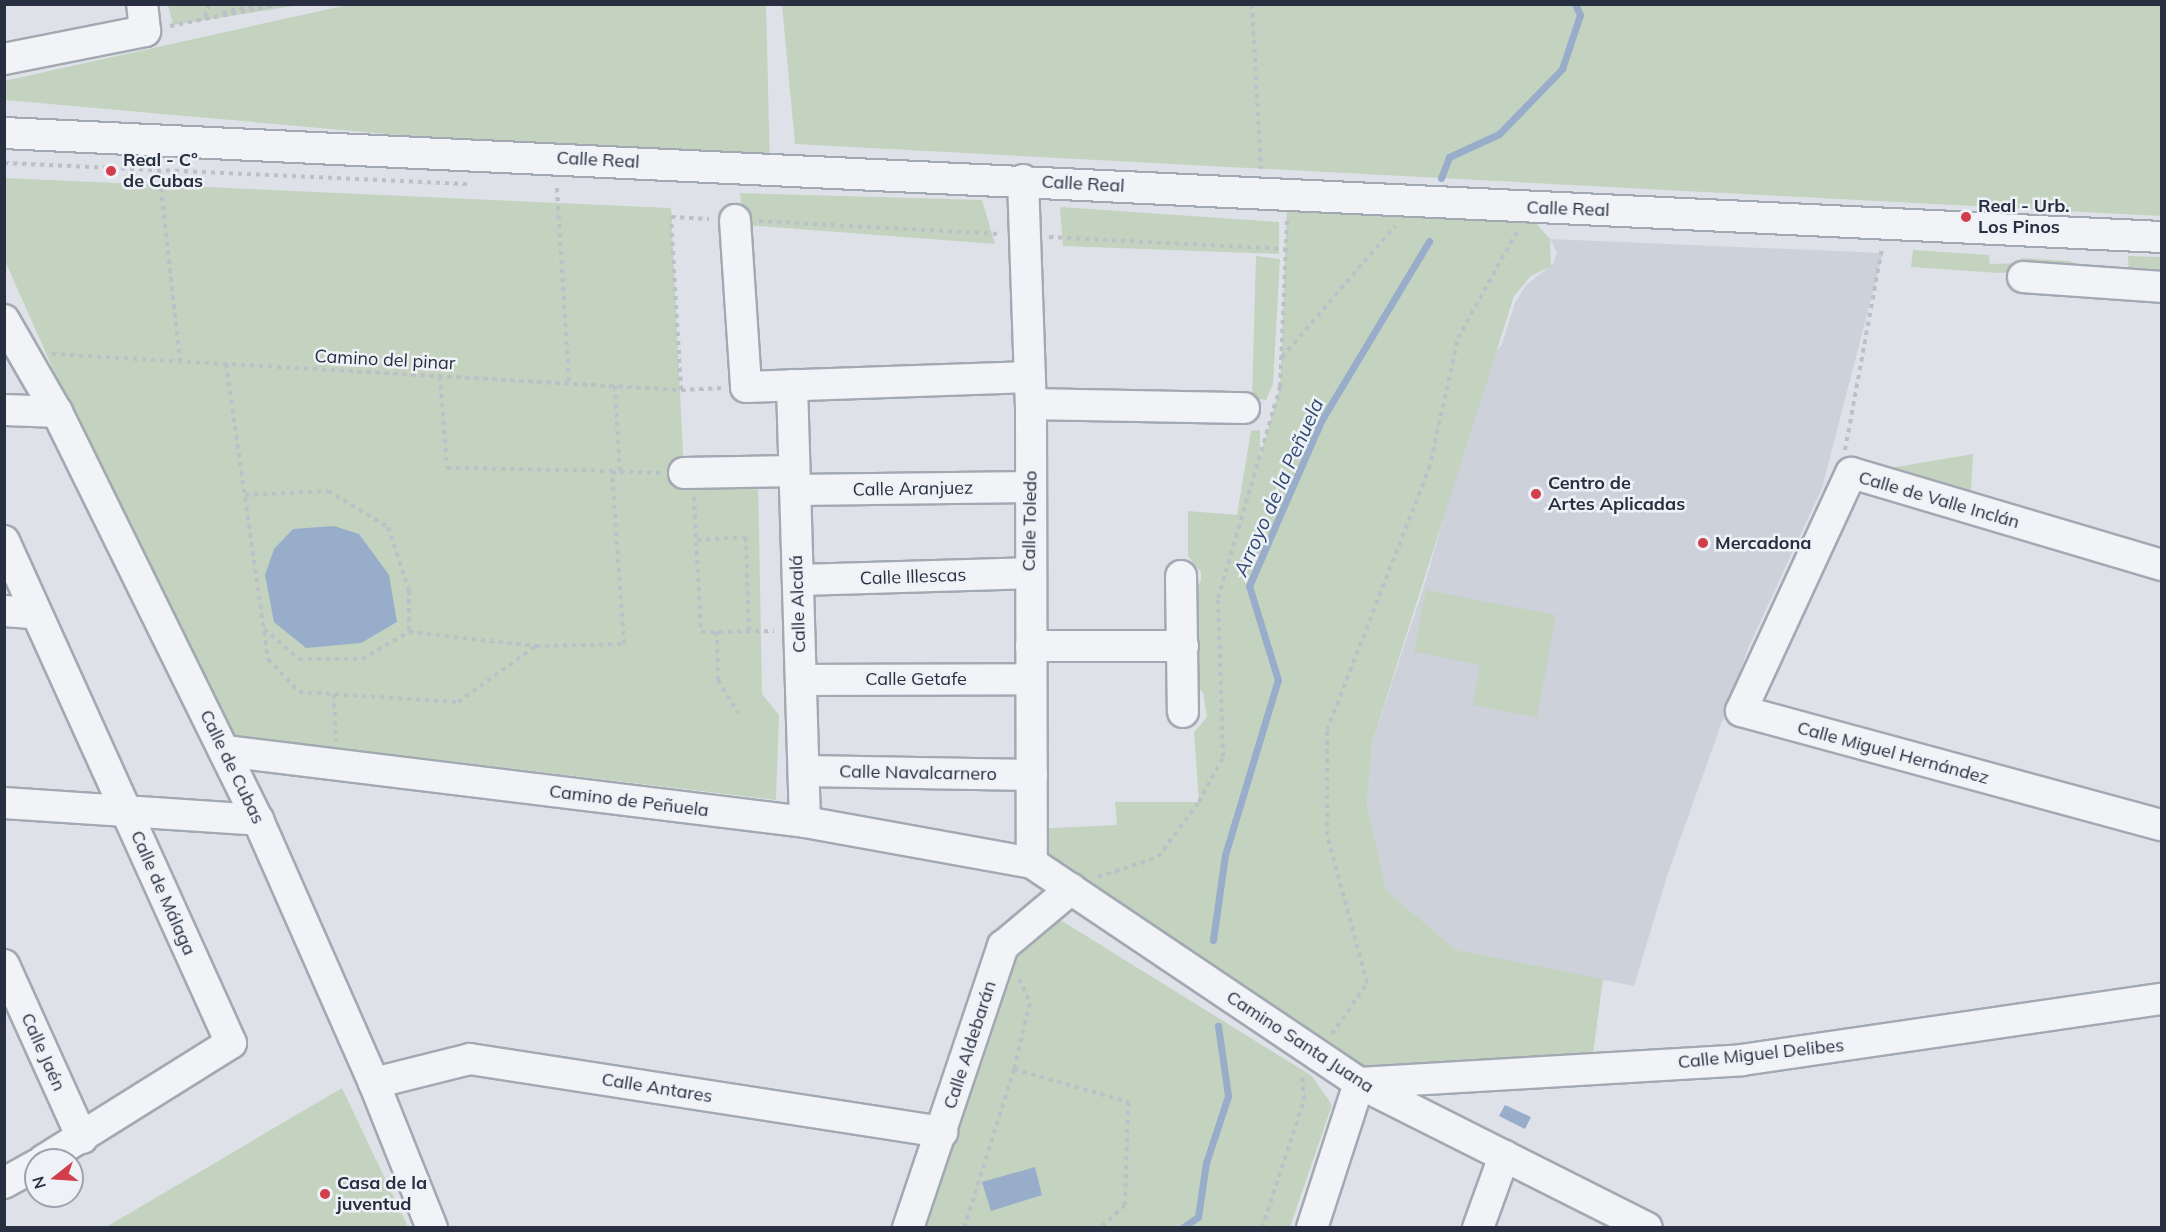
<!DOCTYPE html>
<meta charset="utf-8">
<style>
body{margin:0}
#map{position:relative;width:2166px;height:1232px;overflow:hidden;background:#dee2e8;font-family:Mulish,sans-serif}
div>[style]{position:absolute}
.built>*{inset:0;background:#ccd1da}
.green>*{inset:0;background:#c3d3bf}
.water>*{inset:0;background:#98adca}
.stream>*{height:7px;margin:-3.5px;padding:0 3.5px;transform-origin:3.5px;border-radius:3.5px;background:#98adca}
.path>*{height:4px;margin-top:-2px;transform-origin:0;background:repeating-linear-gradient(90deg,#bcc0c7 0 4.5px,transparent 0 9px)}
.roads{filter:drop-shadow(2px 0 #a3a9b2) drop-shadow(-2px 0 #a3a9b2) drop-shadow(0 2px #a3a9b2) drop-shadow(0 -2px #a3a9b2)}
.minor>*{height:30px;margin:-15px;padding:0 15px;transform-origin:15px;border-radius:15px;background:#f1f3f7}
.dots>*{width:16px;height:16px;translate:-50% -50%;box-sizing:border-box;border:3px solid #eef1f6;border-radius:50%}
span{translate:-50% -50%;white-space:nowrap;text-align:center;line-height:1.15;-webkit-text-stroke:5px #eef1f6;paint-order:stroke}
.street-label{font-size:18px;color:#272f40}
.poi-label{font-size:18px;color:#272f40;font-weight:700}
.left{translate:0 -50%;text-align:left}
.water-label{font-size:20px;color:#304b75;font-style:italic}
.frame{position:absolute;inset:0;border:6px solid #272f40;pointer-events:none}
.north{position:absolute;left:24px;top:1148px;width:60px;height:60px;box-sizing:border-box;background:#eef1f6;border:2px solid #9ea3ad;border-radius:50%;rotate:253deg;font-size:16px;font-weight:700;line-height:24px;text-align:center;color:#272f40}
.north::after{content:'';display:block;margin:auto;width:21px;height:27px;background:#d23e4c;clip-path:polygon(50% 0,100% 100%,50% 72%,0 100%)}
</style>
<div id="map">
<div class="built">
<i style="clip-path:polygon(1550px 239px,1883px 253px,1822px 488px,1749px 646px,1667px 876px,1634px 986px,1456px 950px,1386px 890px,1367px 804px,1372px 743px,1425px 583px,1488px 362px,1502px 344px,1515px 303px,1526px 285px,1553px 264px,1557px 253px)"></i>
</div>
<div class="green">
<i style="clip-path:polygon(168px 5px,168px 4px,300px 5px,173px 25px)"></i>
<i style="clip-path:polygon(347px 5px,766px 5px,770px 168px,5px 100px,4px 81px)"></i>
<i style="clip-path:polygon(782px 5px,2161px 5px,2161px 216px,795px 144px)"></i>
<i style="clip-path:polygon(4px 178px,671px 208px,684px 473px,758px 479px,762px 694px,779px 715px,776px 800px,215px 733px,5px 261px)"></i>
<i style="clip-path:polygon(740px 193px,982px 200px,995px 244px,744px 225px)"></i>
<i style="clip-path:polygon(1287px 204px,1535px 222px,1550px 239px,1551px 266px,1531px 276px,1514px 296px,1372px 743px,1367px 804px,1386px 890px,1456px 950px,1603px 979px,1591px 1069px,1359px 1083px,1090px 882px,1071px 889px,1032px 863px,1032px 829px,1117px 825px,1115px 802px,1199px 802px,1194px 732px,1207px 717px,1203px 692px,1193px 687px,1191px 595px,1201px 581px,1201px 572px,1188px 556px,1188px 511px,1237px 515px,1251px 431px,1260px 430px,1260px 456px,1280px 387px)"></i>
<i style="clip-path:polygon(1060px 207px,1279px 222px,1279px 254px,1063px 246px)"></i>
<i style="clip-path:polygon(1913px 250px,1989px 255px,1990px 264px,2021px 263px,2021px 258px,2071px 261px,2073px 271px,1999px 273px,1911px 267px)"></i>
<i style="clip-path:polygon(1256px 256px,1280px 259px,1273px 384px,1266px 400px,1252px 398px)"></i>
<i style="clip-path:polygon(2128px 256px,2161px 257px,2161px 274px,2129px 272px)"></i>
<i style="clip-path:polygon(1973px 454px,1970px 508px,1835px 477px,1836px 464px,1896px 467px)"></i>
<i style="clip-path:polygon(1426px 590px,1556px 615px,1537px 717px,1473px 705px,1480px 665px,1414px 652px)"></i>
<i style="clip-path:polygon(1062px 921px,1312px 1076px,1332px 1105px,1290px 1227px,906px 1228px,1003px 946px)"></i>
<i style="clip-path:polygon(342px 1088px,408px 1227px,106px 1227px)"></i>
</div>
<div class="water">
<i style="clip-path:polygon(334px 526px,359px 534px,389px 575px,397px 622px,361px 643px,306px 648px,274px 622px,265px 575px,274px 549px,293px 529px)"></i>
<i style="clip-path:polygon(1505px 1105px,1531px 1117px,1525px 1129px,1499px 1116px)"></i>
<i style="clip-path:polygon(1035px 1167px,1042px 1195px,991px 1211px,982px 1182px)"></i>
</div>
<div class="stream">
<i style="left:1441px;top:178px;width:22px;rotate:-69deg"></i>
<i style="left:1449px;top:157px;width:55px;rotate:-24.7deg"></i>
<i style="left:1499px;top:134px;width:91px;rotate:-45.9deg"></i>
<i style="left:1562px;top:69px;width:57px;rotate:-71.6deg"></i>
<i style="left:1580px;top:15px;width:12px;rotate:-114deg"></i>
<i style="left:1213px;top:940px;width:86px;rotate:-82deg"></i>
<i style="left:1225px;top:855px;width:183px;rotate:-73.2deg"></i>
<i style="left:1278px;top:680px;width:98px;rotate:-107.1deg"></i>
<i style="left:1249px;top:586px;width:180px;rotate:-66.4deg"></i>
<i style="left:1321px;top:421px;width:210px;rotate:-59deg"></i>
<i style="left:1182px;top:1228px;width:19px;rotate:-35deg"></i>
<i style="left:1198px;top:1217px;width:55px;rotate:-81.6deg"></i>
<i style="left:1206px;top:1163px;width:71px;rotate:-71.8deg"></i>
<i style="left:1228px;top:1096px;width:71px;rotate:-98.1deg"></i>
</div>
<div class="path">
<i style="left:1252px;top:4px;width:165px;rotate:86.9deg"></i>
<i style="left:222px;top:13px;width:39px;rotate:-13deg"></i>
<i style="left:205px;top:17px;width:14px;rotate:-73deg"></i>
<i style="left:170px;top:26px;width:112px;rotate:-11.3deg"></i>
<i style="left:4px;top:163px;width:468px;rotate:2.6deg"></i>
<i style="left:159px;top:170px;width:192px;rotate:83.7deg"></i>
<i style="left:557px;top:188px;width:196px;rotate:86.5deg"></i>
<i style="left:759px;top:221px;width:241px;rotate:3.1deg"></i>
<i style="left:1049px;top:237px;width:236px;rotate:2.9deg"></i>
<i style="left:52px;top:354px;width:630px;rotate:3.28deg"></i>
<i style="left:681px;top:390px;width:40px;rotate:-2.9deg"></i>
<i style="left:1282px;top:357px;width:173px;rotate:-49.2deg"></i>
<i style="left:226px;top:364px;width:298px;rotate:81.9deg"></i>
<i style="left:268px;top:659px;width:45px;rotate:46.8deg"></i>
<i style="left:299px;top:692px;width:159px;rotate:3.6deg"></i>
<i style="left:458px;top:702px;width:96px;rotate:-35.7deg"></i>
<i style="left:536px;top:646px;width:88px;rotate:-1.3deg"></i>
<i style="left:624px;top:644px;width:171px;rotate:-94deg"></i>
<i style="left:612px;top:473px;width:8px;rotate:-7deg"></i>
<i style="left:440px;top:376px;width:92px;rotate:85.6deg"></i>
<i style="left:447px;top:468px;width:166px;rotate:1deg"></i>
<i style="left:615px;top:386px;width:86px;rotate:86.7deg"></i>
<i style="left:620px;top:472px;width:40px;rotate:1.4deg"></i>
<i style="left:681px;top:390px;width:173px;rotate:-93.3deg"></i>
<i style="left:671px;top:217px;width:38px;rotate:3deg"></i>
<i style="left:1845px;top:450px;width:205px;rotate:-79.6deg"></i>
<i style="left:245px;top:495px;width:83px;rotate:-2.8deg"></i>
<i style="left:328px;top:491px;width:70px;rotate:31deg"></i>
<i style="left:388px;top:527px;width:66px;rotate:71.6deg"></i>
<i style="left:409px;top:590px;width:42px;rotate:90deg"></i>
<i style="left:409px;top:632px;width:128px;rotate:6.3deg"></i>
<i style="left:694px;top:497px;width:135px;rotate:87deg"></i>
<i style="left:701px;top:632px;width:73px;rotate:-0.8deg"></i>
<i style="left:697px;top:540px;width:49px;rotate:-3.5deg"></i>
<i style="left:746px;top:537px;width:94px;rotate:88.2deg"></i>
<i style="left:264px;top:629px;width:46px;rotate:40.6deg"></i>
<i style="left:299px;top:659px;width:63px"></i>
<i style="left:362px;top:659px;width:54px;rotate:-29.9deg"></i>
<i style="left:717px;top:631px;width:49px;rotate:88.8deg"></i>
<i style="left:718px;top:680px;width:39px;rotate:59deg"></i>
<i style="left:334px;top:694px;width:47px;rotate:87.6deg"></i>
<i style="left:1098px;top:877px;width:63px;rotate:-18.4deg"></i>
<i style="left:1158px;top:857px;width:69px;rotate:-53.3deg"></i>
<i style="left:1199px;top:802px;width:51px;rotate:-61.9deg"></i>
<i style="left:1223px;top:757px;width:159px;rotate:-91.8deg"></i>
<i style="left:1218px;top:598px;width:220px;rotate:-73.6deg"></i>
<i style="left:1280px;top:387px;width:168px;rotate:-87.6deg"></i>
<i style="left:1019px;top:979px;width:26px;rotate:65deg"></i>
<i style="left:1030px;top:1003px;width:68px;rotate:103.6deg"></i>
<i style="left:1014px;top:1069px;width:119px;rotate:16.1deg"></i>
<i style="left:1128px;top:1102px;width:103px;rotate:91.7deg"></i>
<i style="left:1125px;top:1205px;width:34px;rotate:137deg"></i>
<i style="left:1332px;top:1034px;width:62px;rotate:-55.5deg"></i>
<i style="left:1367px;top:983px;width:153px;rotate:-105.1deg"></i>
<i style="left:1327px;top:835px;width:105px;rotate:-90deg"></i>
<i style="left:1327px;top:730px;width:280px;rotate:-68.7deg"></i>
<i style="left:1429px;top:469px;width:134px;rotate:-77.5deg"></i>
<i style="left:1458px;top:338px;width:122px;rotate:-61.1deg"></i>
<i style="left:964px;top:1228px;width:167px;rotate:-72.5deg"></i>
<i style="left:1262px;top:1228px;width:135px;rotate:-71.8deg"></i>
<i style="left:1304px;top:1100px;width:25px;rotate:-95deg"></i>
</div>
<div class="roads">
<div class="minor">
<i style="left:4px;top:59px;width:144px;rotate:-11.2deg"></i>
<i style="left:145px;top:31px;width:27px;rotate:-96deg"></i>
<i style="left:4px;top:133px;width:2161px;rotate:2.76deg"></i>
<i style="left:1023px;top:180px;width:224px;rotate:88deg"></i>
<i style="left:1031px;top:404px;width:459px;rotate:89.9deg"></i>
<i style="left:735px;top:220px;width:167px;rotate:86.2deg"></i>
<i style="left:746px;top:387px;width:284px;rotate:-2deg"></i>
<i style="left:2023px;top:277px;width:139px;rotate:4.1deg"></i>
<i style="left:4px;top:320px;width:106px;rotate:60.1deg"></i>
<i style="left:57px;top:412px;width:455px;rotate:63.8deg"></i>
<i style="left:258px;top:820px;width:287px;rotate:66.2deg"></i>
<i style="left:374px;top:1083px;width:156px;rotate:68.2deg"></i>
<i style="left:792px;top:385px;width:437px;rotate:88.3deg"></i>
<i style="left:1031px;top:404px;width:213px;rotate:1.1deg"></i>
<i style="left:4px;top:410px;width:53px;rotate:2.2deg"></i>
<i style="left:684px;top:473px;width:110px;rotate:-1deg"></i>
<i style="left:795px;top:490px;width:236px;rotate:-0.7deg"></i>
<i style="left:4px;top:541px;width:551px;rotate:65.67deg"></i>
<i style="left:231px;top:1043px;width:221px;rotate:148deg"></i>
<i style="left:2162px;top:565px;width:324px;rotate:-163.5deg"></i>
<i style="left:1851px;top:473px;width:262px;rotate:114.8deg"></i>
<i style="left:1741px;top:711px;width:436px;rotate:15.2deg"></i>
<i style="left:1181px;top:576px;width:136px;rotate:89.2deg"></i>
<i style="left:798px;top:580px;width:231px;rotate:-1.7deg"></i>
<i style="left:4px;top:611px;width:31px;rotate:4deg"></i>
<i style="left:1031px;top:646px;width:152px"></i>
<i style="left:801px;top:680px;width:230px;rotate:-0.2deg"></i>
<i style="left:225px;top:751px;width:584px;rotate:6.98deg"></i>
<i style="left:805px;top:822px;width:231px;rotate:10.2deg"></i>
<i style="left:1032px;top:863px;width:394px;rotate:33.9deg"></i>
<i style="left:1359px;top:1083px;width:322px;rotate:26.7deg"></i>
<i style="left:804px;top:771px;width:228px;rotate:1deg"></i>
<i style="left:4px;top:803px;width:255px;rotate:3.8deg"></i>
<i style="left:4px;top:965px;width:190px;rotate:65.7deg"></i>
<i style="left:374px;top:1083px;width:99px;rotate:-14deg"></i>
<i style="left:470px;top:1059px;width:478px;rotate:8.8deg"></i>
<i style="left:4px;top:1183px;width:37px;rotate:-29deg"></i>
<i style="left:908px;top:1228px;width:298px;rotate:-71.4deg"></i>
<i style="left:1003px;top:946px;width:89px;rotate:-40deg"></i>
<i style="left:1312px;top:1228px;width:152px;rotate:-72deg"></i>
<i style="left:1359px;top:1083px;width:384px;rotate:-3.4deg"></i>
<i style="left:1742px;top:1060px;width:424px;rotate:-8.3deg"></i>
<i style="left:1478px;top:1228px;width:77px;rotate:-70.1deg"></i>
</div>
</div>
<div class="dots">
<i style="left:111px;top:171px;background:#d23e4c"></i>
<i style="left:1966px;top:217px;background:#d23e4c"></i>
<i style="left:1536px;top:494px;background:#d23e4c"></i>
<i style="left:1703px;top:543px;background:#d23e4c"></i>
<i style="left:325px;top:1194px;background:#d23e4c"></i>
</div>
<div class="street-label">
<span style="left:598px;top:160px;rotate:3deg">Calle Real</span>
<span style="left:1083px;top:184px;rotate:3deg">Calle Real</span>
<span style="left:1568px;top:209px;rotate:2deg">Calle Real</span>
<span style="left:385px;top:360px;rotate:3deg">Camino del pinar</span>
<span style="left:913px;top:489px;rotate:-1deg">Calle Aranjuez</span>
<span style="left:1939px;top:500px;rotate:16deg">Calle de Valle Inclán</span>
<span style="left:1030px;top:521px;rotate:-89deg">Calle Toledo</span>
<span style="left:913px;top:577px;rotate:-2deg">Calle Illescas</span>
<span style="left:798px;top:604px;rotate:-92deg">Calle Alcalá</span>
<span style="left:916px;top:679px">Calle Getafe</span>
<span style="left:1893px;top:753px;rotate:15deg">Calle Miguel Hernández</span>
<span style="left:232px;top:767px;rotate:64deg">Calle de Cubas</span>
<span style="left:918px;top:773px;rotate:1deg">Calle Navalcarnero</span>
<span style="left:629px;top:801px;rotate:7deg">Camino de Peñuela</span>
<span style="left:163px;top:893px;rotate:66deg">Calle de Málaga</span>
<span style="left:1300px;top:1042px;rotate:33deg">Camino Santa Juana</span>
<span style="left:970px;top:1045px;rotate:-72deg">Calle Aldebarán</span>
<span style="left:43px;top:1052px;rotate:66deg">Calle Jaén</span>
<span style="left:1761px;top:1054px;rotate:-6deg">Calle Miguel Delibes</span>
<span style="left:657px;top:1088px;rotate:9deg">Calle Antares</span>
</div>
<div class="poi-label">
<span class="left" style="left:123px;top:171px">Real - Cº<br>de Cubas</span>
<span class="left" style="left:1978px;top:217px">Real - Urb.<br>Los Pinos</span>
<span class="left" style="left:1548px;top:494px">Centro de<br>Artes Aplicadas</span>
<span class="left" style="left:1715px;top:543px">Mercadona</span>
<span class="left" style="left:337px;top:1194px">Casa de la<br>juventud</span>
</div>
<div class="water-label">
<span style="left:1278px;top:487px;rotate:-66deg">Arroyo de la Peñuela</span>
</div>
<div class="frame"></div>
<div class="north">N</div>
</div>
